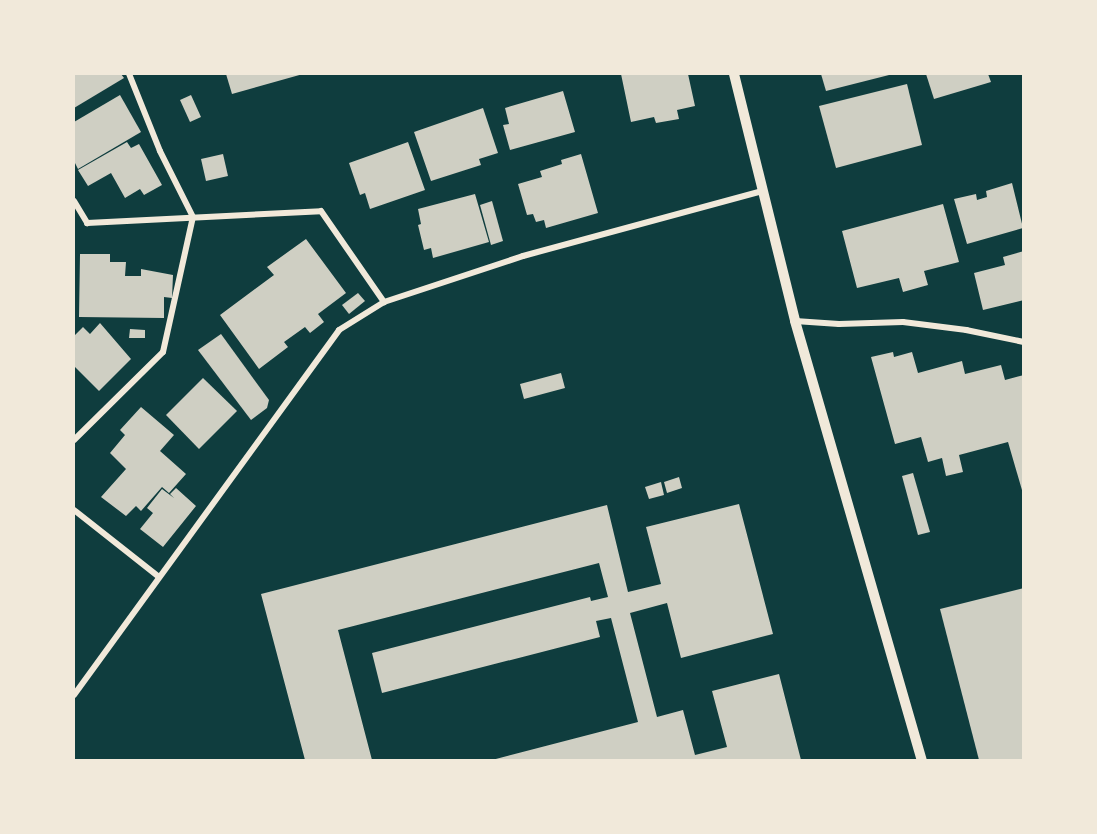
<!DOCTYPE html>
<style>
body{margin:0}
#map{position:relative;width:1097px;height:834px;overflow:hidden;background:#0f3d3e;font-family:Overpass,sans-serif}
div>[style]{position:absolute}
.building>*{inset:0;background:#cfcfc3}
.minor>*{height:6px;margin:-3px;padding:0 3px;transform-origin:3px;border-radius:3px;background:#f1e9da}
.tertiary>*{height:10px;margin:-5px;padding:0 5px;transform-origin:5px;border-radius:5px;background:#f1e9da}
span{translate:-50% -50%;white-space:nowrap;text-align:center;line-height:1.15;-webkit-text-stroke:4.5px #f1e9da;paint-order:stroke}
.frame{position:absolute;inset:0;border:75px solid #f1e9da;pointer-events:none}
</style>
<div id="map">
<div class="building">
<i style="clip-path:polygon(74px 74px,121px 74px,124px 78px,74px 108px)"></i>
<i style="clip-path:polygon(226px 74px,303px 74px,232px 94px)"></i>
<i style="clip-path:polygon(621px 74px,688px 74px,695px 106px,677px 110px,679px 119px,656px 123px,654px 117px,631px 122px)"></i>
<i style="clip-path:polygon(821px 74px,893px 74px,826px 91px)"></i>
<i style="clip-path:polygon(926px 74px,988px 74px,991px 82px,934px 99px)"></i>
<i style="clip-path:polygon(907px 84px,922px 145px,836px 168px,819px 106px)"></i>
<i style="clip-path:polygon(563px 91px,575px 132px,510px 150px,503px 125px,509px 124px,505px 108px)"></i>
<i style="clip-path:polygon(120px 95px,141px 132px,78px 169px,74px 161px,74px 122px)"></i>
<i style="clip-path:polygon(191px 95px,201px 117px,190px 122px,180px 100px)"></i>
<i style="clip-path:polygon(483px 108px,498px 153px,479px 159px,481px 165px,431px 181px,414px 132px)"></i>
<i style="clip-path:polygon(127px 142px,131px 148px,139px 144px,162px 185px,144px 195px,140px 189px,125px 198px,111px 173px,88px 186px,78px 170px)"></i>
<i style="clip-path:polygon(408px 142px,425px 190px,370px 209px,365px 193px,360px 195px,349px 163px)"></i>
<i style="clip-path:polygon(223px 154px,228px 176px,206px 181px,201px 159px)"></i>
<i style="clip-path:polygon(581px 154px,598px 213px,546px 228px,544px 220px,536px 222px,533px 214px,527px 215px,518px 184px,542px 177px,540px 171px,562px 164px,561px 160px)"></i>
<i style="clip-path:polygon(1012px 183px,1023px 228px,967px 244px,954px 199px,976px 194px,977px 200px,987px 197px,986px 191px)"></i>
<i style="clip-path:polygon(475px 194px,489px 242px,433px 258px,431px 248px,424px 250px,418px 225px,421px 224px,418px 209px)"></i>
<i style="clip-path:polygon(492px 201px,503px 241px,491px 245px,480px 205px)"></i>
<i style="clip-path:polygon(943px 204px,959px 262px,924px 271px,928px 285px,903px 292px,899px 278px,857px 288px,842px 231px)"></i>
<i style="clip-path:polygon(306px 239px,346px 293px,318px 314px,324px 322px,310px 333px,305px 327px,284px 342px,288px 347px,259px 369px,220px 315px,274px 275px,267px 267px)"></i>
<i style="clip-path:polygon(1024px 251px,1024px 300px,983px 310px,974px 273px,1005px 265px,1003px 257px)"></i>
<i style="clip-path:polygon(80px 254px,110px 254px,110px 262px,126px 262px,125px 276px,141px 276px,141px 269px,173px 275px,172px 298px,164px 297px,164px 318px,79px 317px)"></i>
<i style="clip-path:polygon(358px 293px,365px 301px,349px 314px,342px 305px)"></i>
<i style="clip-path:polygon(100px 323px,131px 359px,99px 391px,74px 366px,74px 336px,83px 327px,90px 334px)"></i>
<i style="clip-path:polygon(130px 329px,145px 330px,145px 338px,129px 338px)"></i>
<i style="clip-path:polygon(221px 334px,269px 400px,267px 408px,251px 420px,198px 350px)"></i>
<i style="clip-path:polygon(893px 352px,894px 357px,912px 352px,918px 373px,962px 361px,965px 374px,1001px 365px,1005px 380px,1024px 375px,1024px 497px,1008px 442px,959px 455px,963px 472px,946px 476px,942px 458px,928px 462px,921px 437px,895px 444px,871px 357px)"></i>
<i style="clip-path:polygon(561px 373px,565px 388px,524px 399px,520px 384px)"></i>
<i style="clip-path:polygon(203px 378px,237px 411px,199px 449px,166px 415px)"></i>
<i style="clip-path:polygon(141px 407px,174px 435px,160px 451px,186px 474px,169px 493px,162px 487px,141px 511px,136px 506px,126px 516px,101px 497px,126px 469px,110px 453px,125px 435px,120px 430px)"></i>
<i style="clip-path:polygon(913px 473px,930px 532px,918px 535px,902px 476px)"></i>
<i style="clip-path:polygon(679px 477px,682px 488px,667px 493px,664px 482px)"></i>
<i style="clip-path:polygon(661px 482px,664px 495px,649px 499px,645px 487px)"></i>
<i style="clip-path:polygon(176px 488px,196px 506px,163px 547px,140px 529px,153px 513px,147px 508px,162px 489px,174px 498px,170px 494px)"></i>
<i style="clip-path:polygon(739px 504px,773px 634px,681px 658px,667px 603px,630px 613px,657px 717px,683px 710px,695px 755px,727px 747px,712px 691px,779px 674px,801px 760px,492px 760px,638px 722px,611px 618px,596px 621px,600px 637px,382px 693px,372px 653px,590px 597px,591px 601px,608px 597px,599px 563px,338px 630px,372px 760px,305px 760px,261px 594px,607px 505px,628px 592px,661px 584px,646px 527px)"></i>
<i style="clip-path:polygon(1024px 588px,1024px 760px,979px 760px,940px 609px)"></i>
</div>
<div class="minor">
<i style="left:74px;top:201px;width:26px;rotate:59deg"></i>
<i style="left:87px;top:223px;width:234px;rotate:-2.9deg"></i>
<i style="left:321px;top:211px;width:111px;rotate:55.3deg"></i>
<i style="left:795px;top:321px;width:44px;rotate:3.9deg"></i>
<i style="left:839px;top:324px;width:64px;rotate:-1.8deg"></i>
<i style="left:903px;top:322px;width:64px;rotate:7.2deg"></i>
<i style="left:966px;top:330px;width:59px;rotate:11.7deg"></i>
<i style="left:74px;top:440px;width:125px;rotate:-44.7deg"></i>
<i style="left:163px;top:352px;width:138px;rotate:-77.5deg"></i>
<i style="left:193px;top:217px;width:74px;rotate:-116.6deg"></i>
<i style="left:160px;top:151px;width:83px;rotate:-111.9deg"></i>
<i style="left:74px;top:510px;width:108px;rotate:38.2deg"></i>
<i style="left:74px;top:695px;width:451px;rotate:-54deg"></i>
<i style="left:339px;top:330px;width:53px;rotate:-31.9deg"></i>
<i style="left:384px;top:302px;width:146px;rotate:-18.3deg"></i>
<i style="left:523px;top:256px;width:249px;rotate:-15.2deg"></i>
</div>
<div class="tertiary">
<i style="left:734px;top:74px;width:254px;rotate:76.1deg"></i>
<i style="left:795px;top:321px;width:457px;rotate:73.9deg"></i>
</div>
<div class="frame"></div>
</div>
